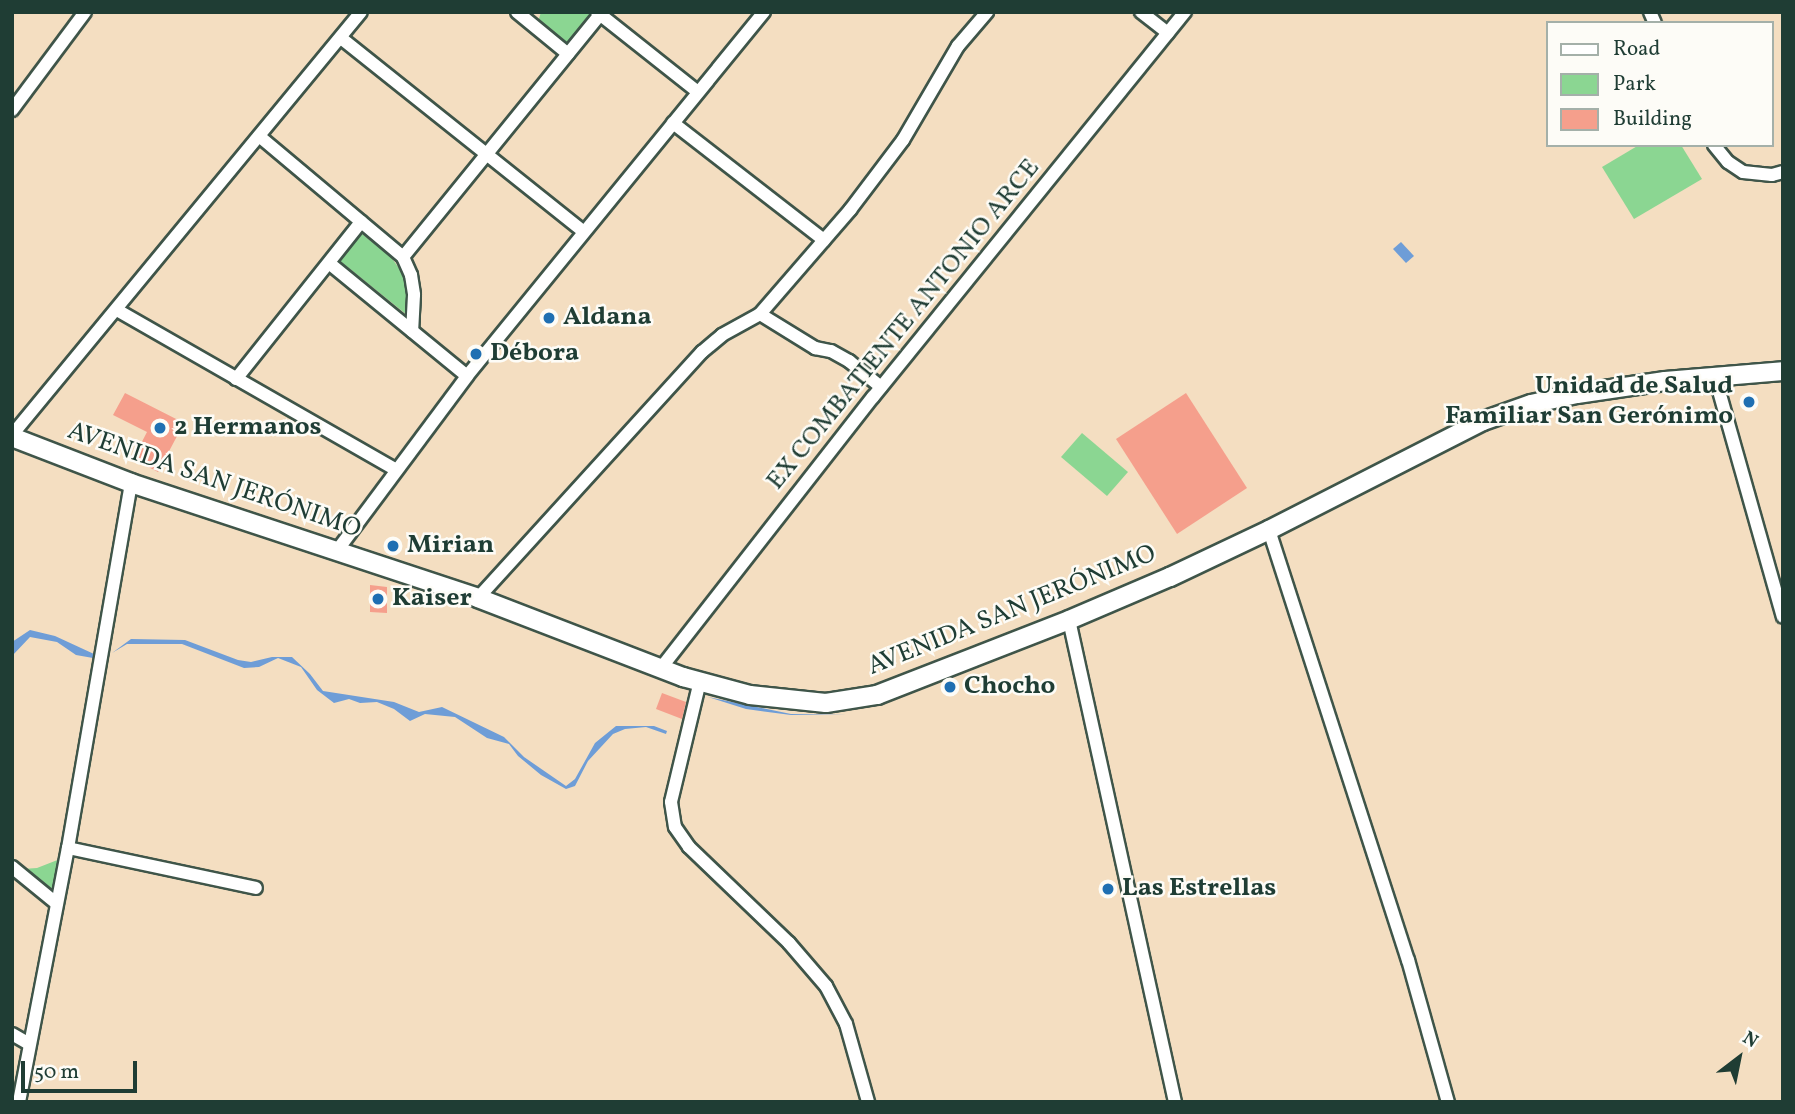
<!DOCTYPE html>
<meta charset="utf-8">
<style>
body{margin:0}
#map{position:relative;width:1795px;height:1114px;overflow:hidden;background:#f4dec1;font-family:Vollkorn,serif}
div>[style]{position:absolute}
.green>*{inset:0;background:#8bd692}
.water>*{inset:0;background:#6e9dd7}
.building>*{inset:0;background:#f59f8c}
.roads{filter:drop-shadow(2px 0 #3f5549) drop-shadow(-2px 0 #3f5549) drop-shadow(0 2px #3f5549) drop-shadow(0 -2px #3f5549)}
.street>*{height:12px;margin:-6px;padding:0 6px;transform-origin:6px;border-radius:6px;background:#fff}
.secondary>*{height:18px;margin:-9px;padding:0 9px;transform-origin:9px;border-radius:9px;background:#fff}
.dots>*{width:19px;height:19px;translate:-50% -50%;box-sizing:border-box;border:4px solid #fdfcf7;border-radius:50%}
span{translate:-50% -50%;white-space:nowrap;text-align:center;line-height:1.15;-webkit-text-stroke:5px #fdfcf7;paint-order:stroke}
.poi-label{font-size:26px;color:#1f3d34;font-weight:700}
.left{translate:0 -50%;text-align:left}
.right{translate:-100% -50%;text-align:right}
.street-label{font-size:26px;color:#1f3d34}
.frame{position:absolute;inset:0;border:14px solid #1f3d34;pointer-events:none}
.legend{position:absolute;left:1546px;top:21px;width:228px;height:126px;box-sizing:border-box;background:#fdfcf7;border:2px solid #a4b0a9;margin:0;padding:9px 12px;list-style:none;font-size:21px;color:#1f3d34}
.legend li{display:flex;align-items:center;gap:14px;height:35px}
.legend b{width:35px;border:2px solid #a4b0a9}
.north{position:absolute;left:1704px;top:1023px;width:70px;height:70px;-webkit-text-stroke:5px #fdfcf7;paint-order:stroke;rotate:32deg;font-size:19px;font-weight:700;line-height:28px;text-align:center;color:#1f3d34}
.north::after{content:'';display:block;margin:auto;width:24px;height:32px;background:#1f3d34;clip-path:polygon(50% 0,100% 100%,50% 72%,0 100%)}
.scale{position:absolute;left:21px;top:1061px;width:116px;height:32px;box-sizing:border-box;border:4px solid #1f3d34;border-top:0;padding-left:9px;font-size:21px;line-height:24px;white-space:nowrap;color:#1f3d34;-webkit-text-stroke:5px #fdfcf7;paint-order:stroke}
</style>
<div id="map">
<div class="green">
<i style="clip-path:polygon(541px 12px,588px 12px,591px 15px,567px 45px,538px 22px)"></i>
<i style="clip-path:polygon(1639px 145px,1681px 145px,1702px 179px,1634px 219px,1602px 167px)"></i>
<i style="clip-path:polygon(361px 233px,391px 257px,401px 271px,406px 285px,407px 315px,340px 261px)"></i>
<i style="clip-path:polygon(1082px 433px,1128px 472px,1107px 496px,1061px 457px)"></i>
<i style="clip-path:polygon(60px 859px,51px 892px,22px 869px,37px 868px)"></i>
</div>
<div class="water">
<i style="clip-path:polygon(1401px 242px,1414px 256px,1406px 263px,1393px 249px)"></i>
<i style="clip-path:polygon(30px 630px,55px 636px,94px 654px,93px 658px,76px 655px,57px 642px,30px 637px,12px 656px,12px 642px)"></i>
<i style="clip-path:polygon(131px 639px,185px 640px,238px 660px,251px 662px,272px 657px,292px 657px,310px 674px,323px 691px,394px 702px,419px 712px,442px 707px,504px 737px,524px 757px,566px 786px,575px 779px,595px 743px,616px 726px,654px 726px,667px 731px,666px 734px,646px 727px,625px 729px,613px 734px,588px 761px,575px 786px,566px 789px,541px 775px,518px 756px,509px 744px,487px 738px,455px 717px,425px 714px,410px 721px,394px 709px,377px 702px,360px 703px,349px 699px,334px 703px,317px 690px,301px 667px,278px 658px,259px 667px,244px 668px,182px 644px,127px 644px,112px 653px)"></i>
<i style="clip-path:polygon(708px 697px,791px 714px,847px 715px,791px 715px,746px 709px)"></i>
</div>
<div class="building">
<i style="clip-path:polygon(125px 393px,184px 423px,158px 472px,133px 459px,147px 432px,113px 415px)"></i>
<i style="clip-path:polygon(1186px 393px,1247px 488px,1177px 534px,1116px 439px)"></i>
<i style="clip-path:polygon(370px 585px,387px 587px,387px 613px,370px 612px)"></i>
<i style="clip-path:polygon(662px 693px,686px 702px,682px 719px,656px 709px)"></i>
</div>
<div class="roads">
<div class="street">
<i style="left:517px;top:12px;width:66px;rotate:39.5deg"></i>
<i style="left:597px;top:12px;width:129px;rotate:38.4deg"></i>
<i style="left:1141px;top:12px;width:34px;rotate:38deg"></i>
<i style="left:1650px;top:12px;width:12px;rotate:66deg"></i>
<i style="left:341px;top:38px;width:310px;rotate:38.6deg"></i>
<i style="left:12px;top:110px;width:122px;rotate:-53.3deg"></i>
<i style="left:673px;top:123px;width:191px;rotate:37.8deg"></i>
<i style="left:259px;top:136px;width:188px;rotate:40deg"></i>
<i style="left:403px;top:257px;width:20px;rotate:66deg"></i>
<i style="left:411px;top:275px;width:20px;rotate:81deg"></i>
<i style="left:414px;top:295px;width:36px;rotate:93deg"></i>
<i style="left:1714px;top:145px;width:22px;rotate:51deg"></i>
<i style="left:1728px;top:162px;width:18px;rotate:34deg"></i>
<i style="left:1743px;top:172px;width:29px;rotate:6deg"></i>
<i style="left:1772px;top:175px;width:11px;rotate:-15deg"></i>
<i style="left:403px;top:257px;width:312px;rotate:-50.9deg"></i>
<i style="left:329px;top:263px;width:178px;rotate:39.3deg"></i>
<i style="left:117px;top:310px;width:322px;rotate:29.8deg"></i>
<i style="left:760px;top:314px;width:65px;rotate:31.7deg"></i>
<i style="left:815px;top:348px;width:16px;rotate:11deg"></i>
<i style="left:831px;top:351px;width:21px;rotate:29deg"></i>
<i style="left:849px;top:361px;width:41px;rotate:39.1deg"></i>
<i style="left:1715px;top:377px;width:249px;rotate:74.2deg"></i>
<i style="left:236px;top:379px;width:201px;rotate:-51.5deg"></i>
<i style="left:12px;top:435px;width:548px;rotate:-50.48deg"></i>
<i style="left:1269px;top:530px;width:452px;rotate:72.1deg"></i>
<i style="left:1408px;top:960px;width:148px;rotate:74.3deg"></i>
<i style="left:336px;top:552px;width:219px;rotate:-53.3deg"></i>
<i style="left:467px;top:376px;width:470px;rotate:-50.8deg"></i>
<i style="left:478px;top:598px;width:333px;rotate:-47.7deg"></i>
<i style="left:702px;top:352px;width:26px;rotate:-40deg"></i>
<i style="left:722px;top:335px;width:43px;rotate:-28.9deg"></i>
<i style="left:760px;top:314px;width:138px;rotate:-49.1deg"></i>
<i style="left:850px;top:210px;width:88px;rotate:-52.9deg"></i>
<i style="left:903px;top:140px;width:109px;rotate:-59.7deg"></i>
<i style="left:958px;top:46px;width:45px;rotate:-49.5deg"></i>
<i style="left:1069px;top:620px;width:494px;rotate:77.6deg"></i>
<i style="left:661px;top:668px;width:344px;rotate:-52deg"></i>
<i style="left:873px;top:397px;width:496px;rotate:-51deg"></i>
<i style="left:700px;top:681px;width:124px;rotate:103.5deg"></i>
<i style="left:671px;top:802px;width:25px;rotate:81deg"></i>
<i style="left:675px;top:827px;width:24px;rotate:55deg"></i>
<i style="left:689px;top:847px;width:139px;rotate:43.8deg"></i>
<i style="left:789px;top:943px;width:57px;rotate:49.3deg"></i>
<i style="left:826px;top:986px;width:43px;rotate:62.2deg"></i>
<i style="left:846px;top:1024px;width:81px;rotate:74.2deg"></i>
<i style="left:68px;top:848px;width:192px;rotate:12deg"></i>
<i style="left:12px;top:867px;width:57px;rotate:39.3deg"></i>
<i style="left:12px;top:1034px;width:20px;rotate:30deg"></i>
<i style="left:19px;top:1102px;width:259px;rotate:-79.1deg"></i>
<i style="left:68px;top:848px;width:370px;rotate:-80.2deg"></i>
</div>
<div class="secondary">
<i style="left:12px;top:437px;width:128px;rotate:21.1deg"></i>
<i style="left:131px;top:483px;width:366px;rotate:18.3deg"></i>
<i style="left:478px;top:598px;width:220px;rotate:21.1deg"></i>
<i style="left:683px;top:677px;width:69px;rotate:15deg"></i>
<i style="left:750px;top:695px;width:76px;rotate:6deg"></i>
<i style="left:826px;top:703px;width:52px;rotate:-8.9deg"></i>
<i style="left:877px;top:695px;width:206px;rotate:-21.3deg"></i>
<i style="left:1069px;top:620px;width:110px;rotate:-23.1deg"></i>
<i style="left:1170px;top:577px;width:110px;rotate:-25.4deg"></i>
<i style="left:1269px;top:530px;width:240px;rotate:-27deg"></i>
<i style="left:1483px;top:421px;width:51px;rotate:-19.5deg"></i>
<i style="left:1531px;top:404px;width:47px;rotate:-12.3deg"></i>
<i style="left:1577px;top:394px;width:89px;rotate:-8.4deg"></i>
<i style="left:1665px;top:381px;width:118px;rotate:-4.8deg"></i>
</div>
</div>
<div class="dots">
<i style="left:549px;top:318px;background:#1f6fb2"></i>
<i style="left:476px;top:354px;background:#1f6fb2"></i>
<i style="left:1749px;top:402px;background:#1f6fb2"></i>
<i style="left:160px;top:428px;background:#1f6fb2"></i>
<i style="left:393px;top:546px;background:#1f6fb2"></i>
<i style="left:378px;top:599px;background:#1f6fb2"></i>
<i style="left:950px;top:687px;background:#1f6fb2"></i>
<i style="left:1108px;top:889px;background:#1f6fb2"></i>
</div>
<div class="poi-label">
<span class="left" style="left:563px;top:318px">Aldana</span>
<span class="left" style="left:490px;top:354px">Débora</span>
<span class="right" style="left:1733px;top:402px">Unidad de Salud<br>Familiar San Gerónimo</span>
<span class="left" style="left:174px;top:428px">2 Hermanos</span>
<span class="left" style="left:407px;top:546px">Mirian</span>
<span class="left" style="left:392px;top:599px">Kaiser</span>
<span class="left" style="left:964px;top:687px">Chocho</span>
<span class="left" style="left:1122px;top:889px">Las Estrellas</span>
</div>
<div class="street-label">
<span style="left:904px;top:325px;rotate:-51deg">EX COMBATIENTE ANTONIO ARCE</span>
<span style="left:214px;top:481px;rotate:19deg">AVENIDA SAN JERÓNIMO</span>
<span style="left:1012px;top:611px;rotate:-22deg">AVENIDA SAN JERÓNIMO</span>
</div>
<div class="frame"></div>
<ul class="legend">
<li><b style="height:9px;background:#fff"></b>Road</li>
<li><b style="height:19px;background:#8bd692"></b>Park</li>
<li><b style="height:19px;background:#f59f8c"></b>Building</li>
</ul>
<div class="north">N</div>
<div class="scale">50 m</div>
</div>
